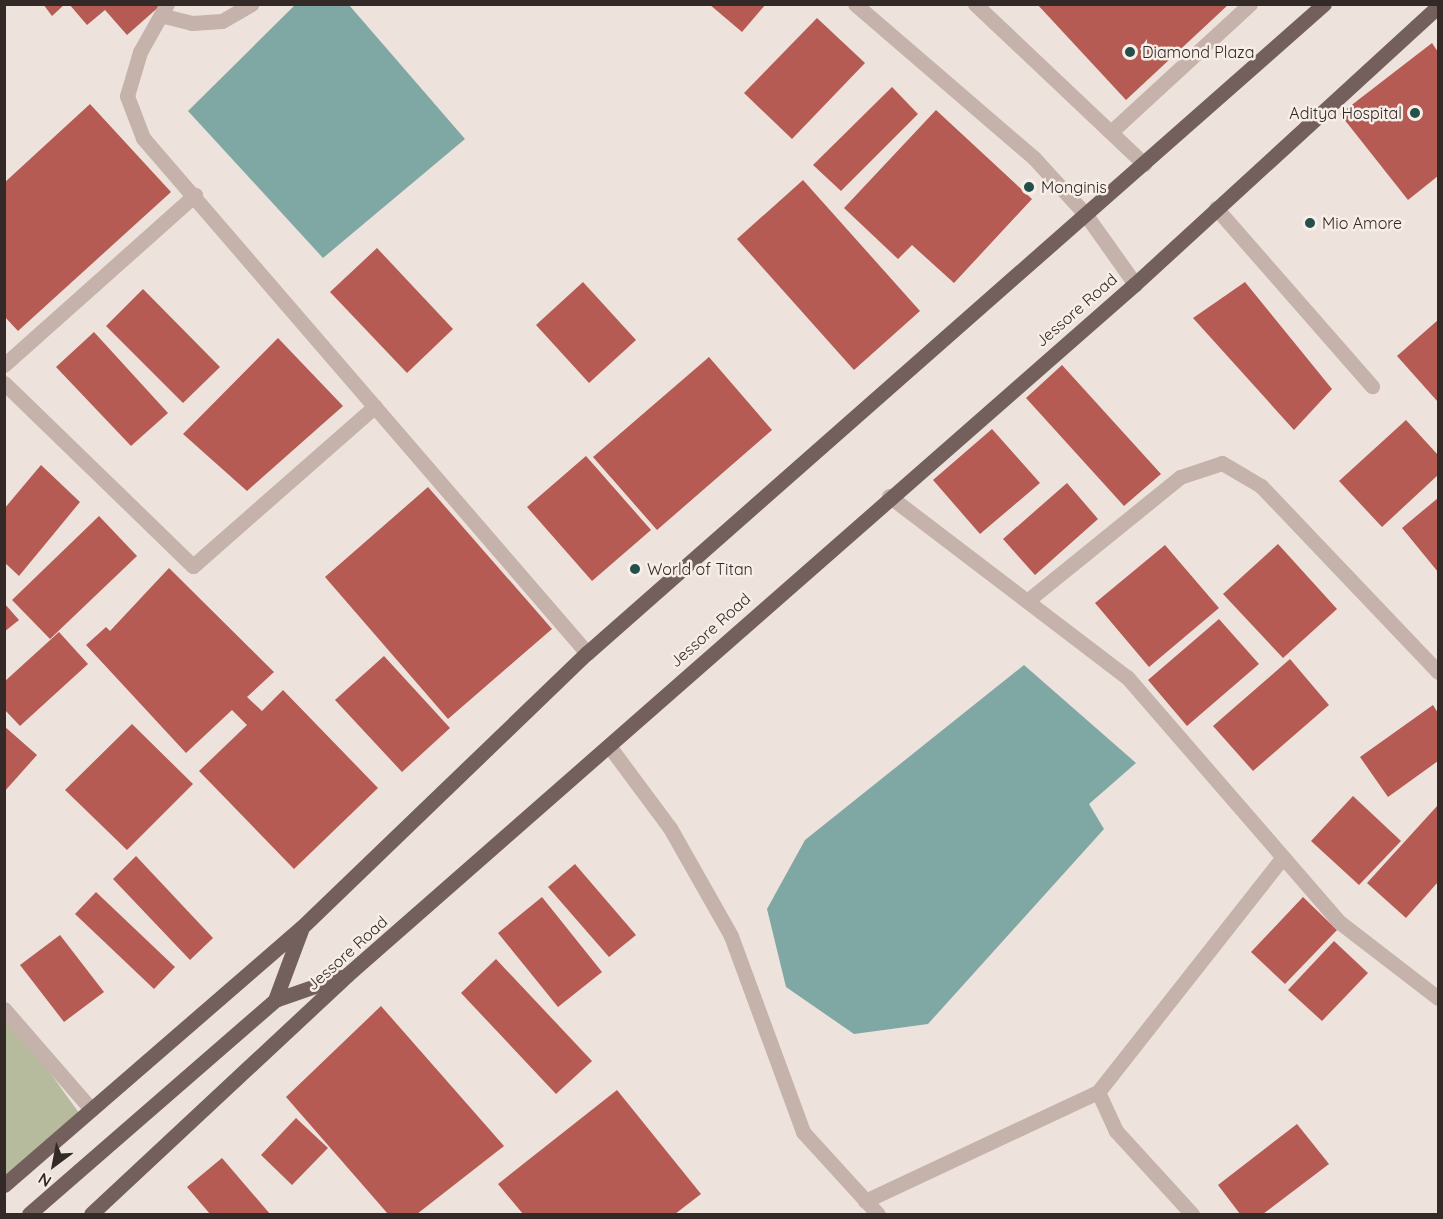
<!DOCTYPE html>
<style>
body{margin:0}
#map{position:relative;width:1443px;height:1219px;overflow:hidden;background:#eee3dc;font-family:Quicksand,sans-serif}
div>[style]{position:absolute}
.green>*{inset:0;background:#b6bb9e}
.water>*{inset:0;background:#7fa7a3}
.building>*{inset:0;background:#b55b53}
.service>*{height:15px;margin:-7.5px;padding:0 7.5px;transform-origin:7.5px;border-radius:7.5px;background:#c5b2aa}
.minor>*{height:15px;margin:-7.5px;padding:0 7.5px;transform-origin:7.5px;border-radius:7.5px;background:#c5b2aa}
.primary>*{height:15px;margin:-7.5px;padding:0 7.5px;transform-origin:7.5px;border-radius:7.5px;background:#73605c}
.dots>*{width:16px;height:16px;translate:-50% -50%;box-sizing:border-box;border:3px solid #f7eee8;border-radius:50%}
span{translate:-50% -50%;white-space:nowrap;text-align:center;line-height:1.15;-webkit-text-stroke:5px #f7eee8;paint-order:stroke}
.poi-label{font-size:16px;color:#332a28}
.left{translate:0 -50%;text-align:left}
.right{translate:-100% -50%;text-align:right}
.street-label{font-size:16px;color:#332a28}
.frame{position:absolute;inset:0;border:6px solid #332a28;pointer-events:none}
.north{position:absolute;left:24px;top:1135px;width:60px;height:60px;-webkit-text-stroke:4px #f7eee8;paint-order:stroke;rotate:212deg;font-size:16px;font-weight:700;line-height:24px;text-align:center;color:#332a28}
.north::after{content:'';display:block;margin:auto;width:21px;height:27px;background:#332a28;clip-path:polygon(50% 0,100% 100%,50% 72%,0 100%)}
</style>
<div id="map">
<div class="green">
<i style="clip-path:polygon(4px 1009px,82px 1117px,4px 1185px)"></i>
</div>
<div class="water">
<i style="clip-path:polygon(295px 5px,349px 5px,465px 139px,323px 258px,188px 111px)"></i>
<i style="clip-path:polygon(1024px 665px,1136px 763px,1089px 804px,1104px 829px,928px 1024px,854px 1034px,786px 987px,767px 909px,805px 840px)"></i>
</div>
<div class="building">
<i style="clip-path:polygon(43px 4px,65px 4px,52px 16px)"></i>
<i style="clip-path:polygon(69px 4px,162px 4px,127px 35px,105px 10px,87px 25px)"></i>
<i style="clip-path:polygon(709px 4px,766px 4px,742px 32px)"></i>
<i style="clip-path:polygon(1037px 4px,1229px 4px,1126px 100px)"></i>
<i style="clip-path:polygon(817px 18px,865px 63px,792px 139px,744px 93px)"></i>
<i style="clip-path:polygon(1432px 43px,1438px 52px,1438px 176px,1408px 200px,1340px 114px)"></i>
<i style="clip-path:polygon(892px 87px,918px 114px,841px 191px,813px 165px)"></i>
<i style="clip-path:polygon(90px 104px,171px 192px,18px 331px,4px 316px,4px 183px)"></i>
<i style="clip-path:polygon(936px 110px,1032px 199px,954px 283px,912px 245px,898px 259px,844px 208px)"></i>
<i style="clip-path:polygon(803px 180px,920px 311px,854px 370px,737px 239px)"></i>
<i style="clip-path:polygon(377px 248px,453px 329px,407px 373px,330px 292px)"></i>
<i style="clip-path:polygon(583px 282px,636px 340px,589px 383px,536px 325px)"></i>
<i style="clip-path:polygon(1245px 282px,1332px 389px,1294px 430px,1193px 318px)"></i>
<i style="clip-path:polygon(143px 289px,220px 367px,183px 403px,106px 326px)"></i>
<i style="clip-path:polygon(1438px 320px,1438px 402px,1397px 356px)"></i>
<i style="clip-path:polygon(94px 332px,168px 413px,131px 446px,56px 367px)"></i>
<i style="clip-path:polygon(278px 338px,343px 406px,247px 491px,183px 434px)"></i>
<i style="clip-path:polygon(709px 357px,772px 430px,657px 530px,593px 457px)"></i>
<i style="clip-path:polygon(1062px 365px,1161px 474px,1124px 506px,1026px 398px)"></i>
<i style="clip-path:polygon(1406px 420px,1438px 455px,1438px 475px,1382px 527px,1339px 481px)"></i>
<i style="clip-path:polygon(992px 429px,1040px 483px,980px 534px,933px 480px)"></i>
<i style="clip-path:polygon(586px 456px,651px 530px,592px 581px,527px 507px)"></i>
<i style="clip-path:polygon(41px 465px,80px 502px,19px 576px,4px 562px,4px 509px)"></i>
<i style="clip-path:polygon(1067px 483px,1098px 519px,1035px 575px,1003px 539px)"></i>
<i style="clip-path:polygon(428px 487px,552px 629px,448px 719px,325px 577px)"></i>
<i style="clip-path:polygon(1438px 498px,1438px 572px,1402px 528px)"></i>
<i style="clip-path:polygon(99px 516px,137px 556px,50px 639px,12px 600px)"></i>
<i style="clip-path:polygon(1278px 544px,1337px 609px,1283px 658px,1223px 594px)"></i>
<i style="clip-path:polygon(1165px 545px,1219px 608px,1149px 667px,1095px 603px)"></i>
<i style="clip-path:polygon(169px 568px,274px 672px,247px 697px,262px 711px,283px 690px,378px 788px,294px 869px,199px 771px,247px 725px,232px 710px,186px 753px,86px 645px,106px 627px,110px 631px)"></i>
<i style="clip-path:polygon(4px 603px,19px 620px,4px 632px)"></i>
<i style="clip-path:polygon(1219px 619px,1259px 664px,1187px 726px,1148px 680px)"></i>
<i style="clip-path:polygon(59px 632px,88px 664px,20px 726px,4px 709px,4px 682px)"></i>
<i style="clip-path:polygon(384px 656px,450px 728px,402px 772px,335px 700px)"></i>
<i style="clip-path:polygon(1290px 659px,1329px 705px,1253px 771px,1213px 726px)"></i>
<i style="clip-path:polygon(1433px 705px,1438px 713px,1438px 761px,1388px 797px,1360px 757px)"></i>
<i style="clip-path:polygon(132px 724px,193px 784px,127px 850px,65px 790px)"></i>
<i style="clip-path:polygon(4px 726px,37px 755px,4px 792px)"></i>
<i style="clip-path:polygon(1353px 796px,1401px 841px,1359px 885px,1311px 841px)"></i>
<i style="clip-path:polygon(1438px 805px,1438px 882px,1406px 918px,1367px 883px)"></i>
<i style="clip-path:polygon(136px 856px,213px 938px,190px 960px,113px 879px)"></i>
<i style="clip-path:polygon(575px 864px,636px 935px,609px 957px,548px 887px)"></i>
<i style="clip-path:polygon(96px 892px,175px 967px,154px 989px,75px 914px)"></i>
<i style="clip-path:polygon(542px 897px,602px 972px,558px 1007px,498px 933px)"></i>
<i style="clip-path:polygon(1303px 897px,1337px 930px,1285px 984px,1251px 952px)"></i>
<i style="clip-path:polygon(60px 935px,104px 992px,64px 1022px,20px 965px)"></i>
<i style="clip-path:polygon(1334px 941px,1368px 973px,1322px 1021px,1288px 990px)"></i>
<i style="clip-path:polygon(496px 959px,592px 1061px,556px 1094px,461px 993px)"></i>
<i style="clip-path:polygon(381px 1006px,504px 1146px,417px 1214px,388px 1214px,286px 1097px)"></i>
<i style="clip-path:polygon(617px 1090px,701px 1194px,675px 1214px,523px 1214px,498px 1184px)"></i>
<i style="clip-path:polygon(296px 1118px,328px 1148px,292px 1185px,261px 1155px)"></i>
<i style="clip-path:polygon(1297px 1124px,1329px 1164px,1263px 1214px,1240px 1214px,1218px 1185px)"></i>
<i style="clip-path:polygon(222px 1158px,270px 1214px,210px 1214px,187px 1187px)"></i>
</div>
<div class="service">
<i style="left:975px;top:4px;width:233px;rotate:43.4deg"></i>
<i style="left:1113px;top:130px;width:186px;rotate:-42.6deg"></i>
<i style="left:1216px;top:208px;width:237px;rotate:48.8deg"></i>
</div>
<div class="minor">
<i style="left:167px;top:4px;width:55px;rotate:119.4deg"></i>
<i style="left:140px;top:52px;width:46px;rotate:106.5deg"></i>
<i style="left:127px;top:96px;width:45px;rotate:69.1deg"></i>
<i style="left:143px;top:138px;width:680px;rotate:49.23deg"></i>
<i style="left:855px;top:4px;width:236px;rotate:40.7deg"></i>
<i style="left:1034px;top:158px;width:77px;rotate:47.6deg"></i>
<i style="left:1086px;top:215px;width:85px;rotate:54.6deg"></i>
<i style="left:164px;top:16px;width:29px;rotate:14deg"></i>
<i style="left:192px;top:23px;width:30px;rotate:-4deg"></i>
<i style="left:222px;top:21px;width:34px;rotate:-30deg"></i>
<i style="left:4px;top:365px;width:256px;rotate:-41.7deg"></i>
<i style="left:4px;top:383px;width:263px;rotate:44.1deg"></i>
<i style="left:193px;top:566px;width:242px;rotate:-41.3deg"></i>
<i style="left:889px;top:496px;width:299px;rotate:37.3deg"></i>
<i style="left:1127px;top:677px;width:323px;rotate:49.1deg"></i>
<i style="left:1338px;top:921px;width:126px;rotate:37.6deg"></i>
<i style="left:1027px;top:601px;width:197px;rotate:-39deg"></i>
<i style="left:1180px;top:477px;width:44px;rotate:-18.4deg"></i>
<i style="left:1222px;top:463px;width:45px;rotate:30.5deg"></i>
<i style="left:1261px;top:486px;width:257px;rotate:46.4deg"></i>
<i style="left:609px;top:746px;width:102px;rotate:53.4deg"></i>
<i style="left:670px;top:828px;width:124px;rotate:60.5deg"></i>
<i style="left:731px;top:936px;width:209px;rotate:69.8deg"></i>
<i style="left:803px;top:1132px;width:111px;rotate:47.6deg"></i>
<i style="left:4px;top:1009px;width:133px;rotate:49deg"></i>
<i style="left:865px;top:1201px;width:257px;rotate:-25.1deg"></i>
<i style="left:1192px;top:1214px;width:113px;rotate:-132.5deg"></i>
<i style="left:1116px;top:1131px;width:43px;rotate:-114.8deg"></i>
<i style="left:1098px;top:1092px;width:299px;rotate:-51.8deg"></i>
</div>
<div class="primary">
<i style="left:275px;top:1000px;width:75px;rotate:-69.6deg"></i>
<i style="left:4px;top:1185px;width:393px;rotate:-40.9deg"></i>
<i style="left:301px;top:928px;width:397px;rotate:-43.9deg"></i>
<i style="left:587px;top:653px;width:982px;rotate:-41.37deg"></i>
<i style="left:29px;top:1214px;width:326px;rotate:-41deg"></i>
<i style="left:275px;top:1000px;width:70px;rotate:-19.2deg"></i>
<i style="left:91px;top:1214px;width:350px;rotate:-43deg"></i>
<i style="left:347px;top:975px;width:1048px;rotate:-41.25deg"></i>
<i style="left:1135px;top:284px;width:411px;rotate:-42.5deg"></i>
</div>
<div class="dots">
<i style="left:1130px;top:52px;background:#244f4b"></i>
<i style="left:1415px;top:113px;background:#244f4b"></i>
<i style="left:1029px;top:187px;background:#244f4b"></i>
<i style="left:1310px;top:223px;background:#244f4b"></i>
<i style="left:635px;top:569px;background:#244f4b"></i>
</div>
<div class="poi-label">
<span class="left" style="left:1142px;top:52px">Diamond Plaza</span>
<span class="right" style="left:1402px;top:113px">Aditya Hospital</span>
<span class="left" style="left:1041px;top:187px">Monginis</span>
<span class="left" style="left:1322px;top:223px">Mio Amore</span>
<span class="left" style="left:647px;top:569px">World of Titan</span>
</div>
<div class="street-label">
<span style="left:1076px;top:310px;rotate:-41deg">Jessore Road</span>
<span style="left:710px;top:630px;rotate:-42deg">Jessore Road</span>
<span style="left:347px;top:953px;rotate:-42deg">Jessore Road</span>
</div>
<div class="frame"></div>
<div class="north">N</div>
</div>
